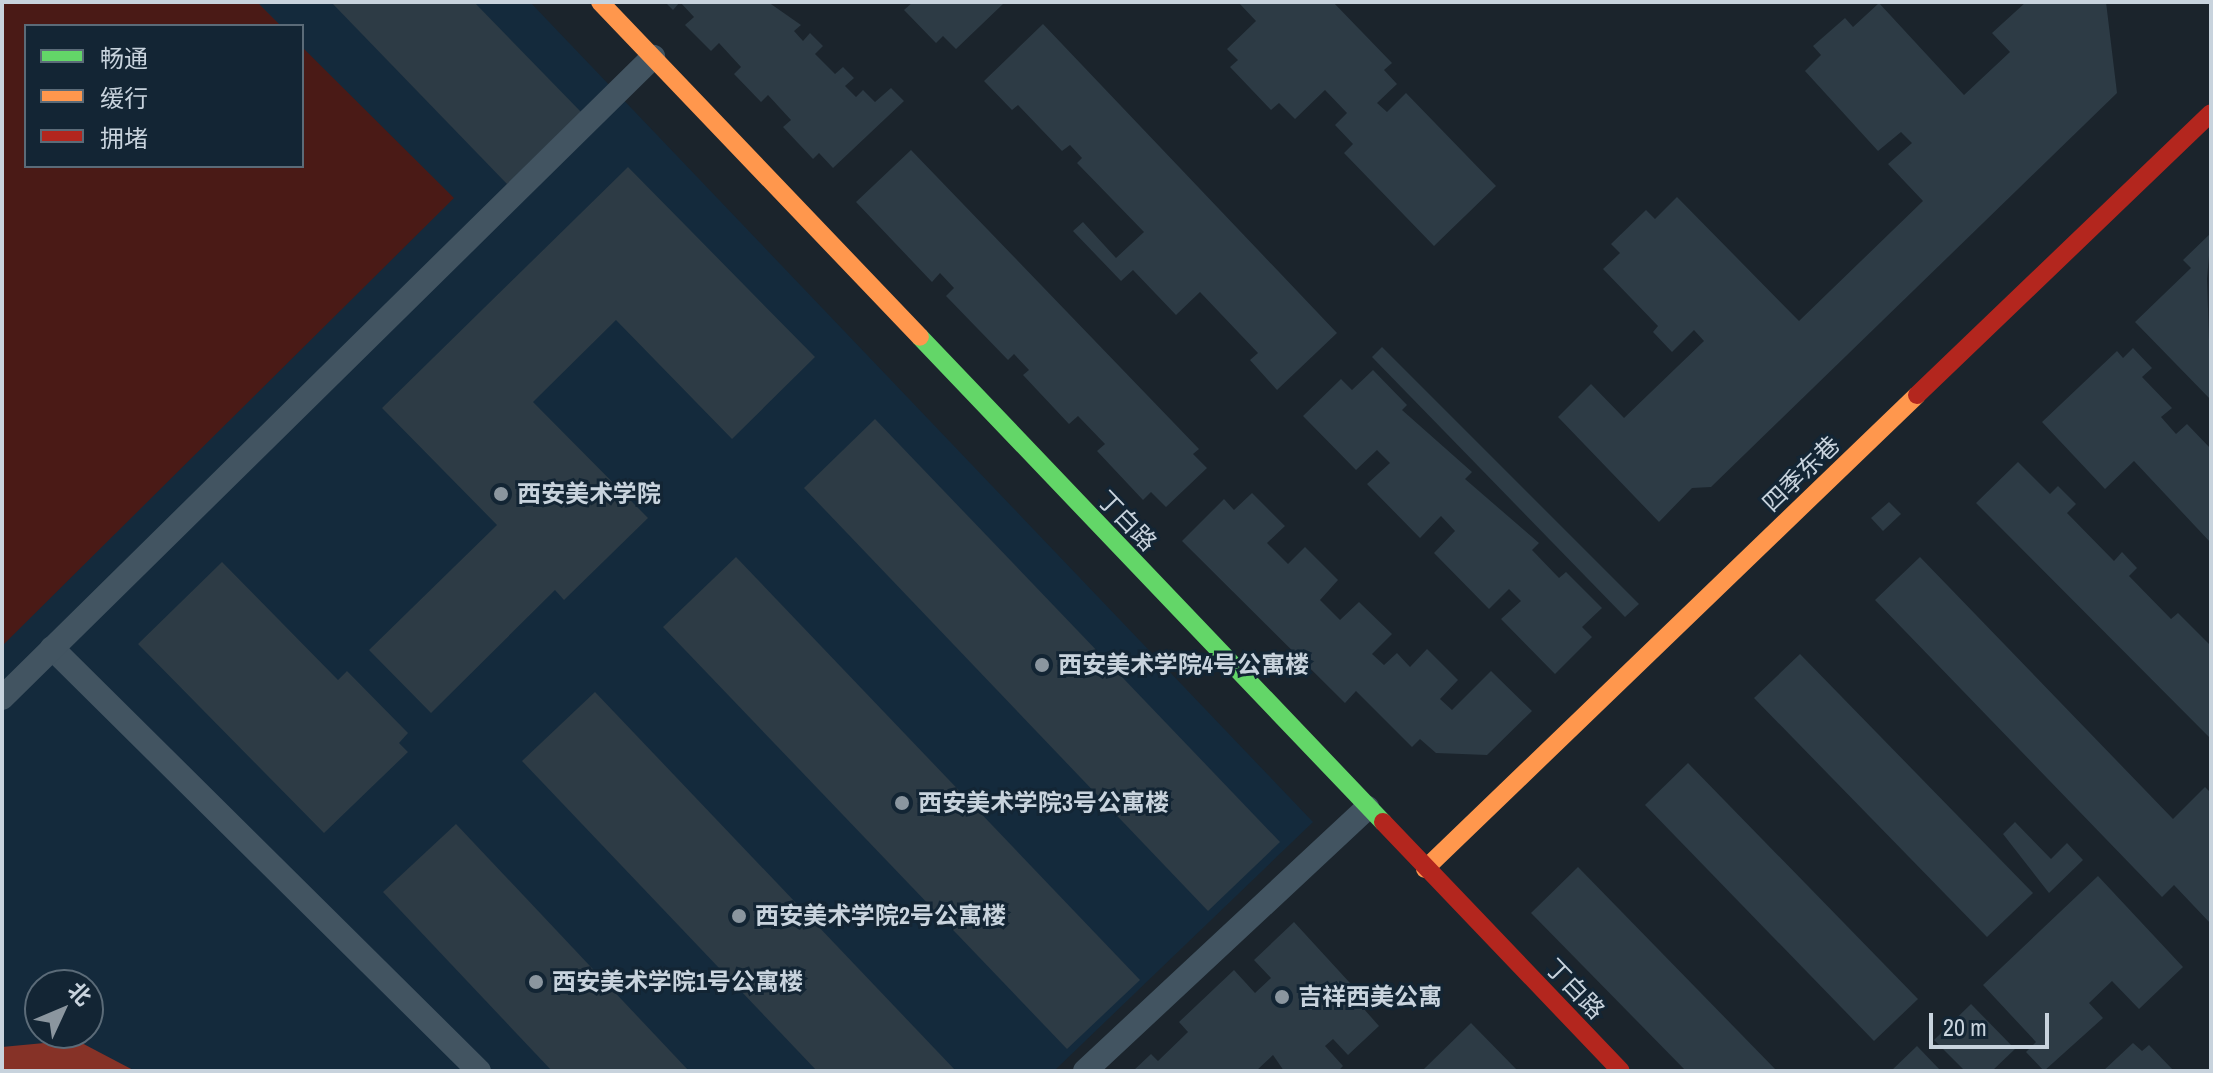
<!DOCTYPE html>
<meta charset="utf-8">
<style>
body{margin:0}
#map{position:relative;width:2213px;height:1073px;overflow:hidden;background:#1b242c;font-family:"Archivo Narrow","Noto Sans SC",sans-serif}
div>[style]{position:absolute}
.built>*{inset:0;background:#142a3c}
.green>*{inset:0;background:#4a1a16}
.water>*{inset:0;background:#863227}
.building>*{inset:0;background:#2d3b45}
.lane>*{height:24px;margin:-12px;padding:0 12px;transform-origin:12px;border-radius:12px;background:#425461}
.fast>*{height:18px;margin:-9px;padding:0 9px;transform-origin:9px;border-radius:9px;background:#63d668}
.slow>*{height:18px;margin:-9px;padding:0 9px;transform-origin:9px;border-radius:9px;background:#ff974d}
.jam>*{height:18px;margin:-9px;padding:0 9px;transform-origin:9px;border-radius:9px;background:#b3261e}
.dots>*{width:22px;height:22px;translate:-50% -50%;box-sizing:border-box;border:4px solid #132534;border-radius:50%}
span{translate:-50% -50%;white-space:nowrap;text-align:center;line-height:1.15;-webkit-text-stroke:6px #132534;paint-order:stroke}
.street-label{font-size:24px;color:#c8d3dd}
.poi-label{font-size:24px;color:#c8d3dd;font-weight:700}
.left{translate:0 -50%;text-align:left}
.frame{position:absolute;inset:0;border:4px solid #c8d3dd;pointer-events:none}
.legend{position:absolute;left:24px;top:24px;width:280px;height:144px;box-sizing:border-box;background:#132534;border:2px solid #5b6b78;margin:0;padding:10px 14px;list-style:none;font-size:24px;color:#c8d3dd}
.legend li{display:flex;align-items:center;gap:16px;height:40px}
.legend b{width:40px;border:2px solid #5b6b78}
.north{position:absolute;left:24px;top:969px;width:80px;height:80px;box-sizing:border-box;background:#132534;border:2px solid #5b6b78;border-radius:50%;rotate:46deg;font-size:22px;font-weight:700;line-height:32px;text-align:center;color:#c8d3dd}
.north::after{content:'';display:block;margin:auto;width:28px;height:36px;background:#8b969f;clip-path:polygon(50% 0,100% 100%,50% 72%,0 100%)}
.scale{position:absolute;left:1929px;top:1013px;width:120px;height:36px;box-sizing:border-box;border:4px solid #c8d3dd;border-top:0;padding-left:10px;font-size:24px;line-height:28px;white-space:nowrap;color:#c8d3dd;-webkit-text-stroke:6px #132534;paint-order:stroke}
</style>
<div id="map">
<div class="built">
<i style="clip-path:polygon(evenodd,2px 2px,530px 2px,1313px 822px,1054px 1071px,2px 1071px,2px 2px,26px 26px,302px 26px,302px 166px,26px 166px,26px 26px,2px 2px,40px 985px,88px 985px,88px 1033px,40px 1033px,40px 985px)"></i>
</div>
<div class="green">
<i style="clip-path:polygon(2px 2px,257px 2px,281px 26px,26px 26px,26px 166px,302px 166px,302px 47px,454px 198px,2px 646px)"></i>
</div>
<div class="water">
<i style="clip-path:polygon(76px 1040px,135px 1071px,2px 1071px,2px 1047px)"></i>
</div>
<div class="building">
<i style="clip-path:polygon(331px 2px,474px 2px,581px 112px,507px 184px)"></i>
<i style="clip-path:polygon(665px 2px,768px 2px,801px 25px,794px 31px,803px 41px,810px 33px,823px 46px,815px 54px,835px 74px,843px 67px,854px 78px,845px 86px,856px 97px,863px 90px,875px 102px,891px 88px,904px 101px,833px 168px,819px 153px,813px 159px,783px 127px,791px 120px,768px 95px,761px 102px,734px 74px,741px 67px,719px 43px,711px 51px,685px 25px,694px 17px,680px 2px,673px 10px)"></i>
<i style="clip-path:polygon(913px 2px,1001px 2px,1003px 4px,956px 49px,943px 36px,936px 43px,904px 10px)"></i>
<i style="clip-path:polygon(1238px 2px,1333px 2px,1392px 63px,1384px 70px,1397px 84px,1377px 103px,1387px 112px,1406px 93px,1496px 186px,1434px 246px,1344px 153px,1353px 144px,1335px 125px,1347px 113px,1325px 90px,1295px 119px,1279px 103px,1271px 110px,1230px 67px,1238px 60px,1227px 49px,1256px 21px)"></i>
<i style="clip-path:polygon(2026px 2px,2106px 2px,2117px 93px,1711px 487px,1692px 488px,1659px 522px,1558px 417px,1591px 384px,1624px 418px,1704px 341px,1694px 330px,1672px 352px,1653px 332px,1658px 326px,1603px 269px,1620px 253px,1611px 244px,1646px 210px,1655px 219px,1677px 197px,1799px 321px,1923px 201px,1888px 164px,1912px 143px,1901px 132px,1878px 151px,1805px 71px,1821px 55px,1813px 46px,1845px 18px,1853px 27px,1879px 3px,1964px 95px,2010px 52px,1992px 33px)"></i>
<i style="clip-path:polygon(1043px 24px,1337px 333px,1277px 390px,1250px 360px,1258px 353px,1200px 292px,1176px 315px,1133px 270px,1121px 281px,1073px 231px,1083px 222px,1116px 258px,1144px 232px,1077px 163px,1082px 158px,1070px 145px,1062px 151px,1018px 105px,1012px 110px,984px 81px)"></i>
<i style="clip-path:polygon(911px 150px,1199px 449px,1193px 454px,1207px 468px,1166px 507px,1151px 492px,1143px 500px,1097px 451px,1105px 444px,1078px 416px,1069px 424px,1023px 375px,1029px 370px,1014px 354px,1008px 360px,946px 296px,954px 288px,940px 273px,932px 282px,856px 202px)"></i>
<i style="clip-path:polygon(628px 167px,815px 357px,732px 439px,616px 320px,533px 402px,648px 518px,564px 600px,555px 590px,431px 713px,369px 650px,497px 525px,382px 408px)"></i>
<i style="clip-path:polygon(2211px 233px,2207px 279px,2211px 400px,2135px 322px,2191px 268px,2183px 260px)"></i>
<i style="clip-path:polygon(1382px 347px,1639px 604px,1625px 617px,1372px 357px)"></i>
<i style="clip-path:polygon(2133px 348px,2152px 368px,2142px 377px,2172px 408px,2161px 417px,2176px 434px,2187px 424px,2211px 449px,2211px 543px,2134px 461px,2105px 489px,2042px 422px,2117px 351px,2123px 358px)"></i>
<i style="clip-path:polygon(1373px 370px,1407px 405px,1402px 410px,1472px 472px,1465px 479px,1539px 543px,1532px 550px,1559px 578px,1566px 572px,1602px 608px,1582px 627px,1592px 637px,1555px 674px,1501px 619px,1521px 601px,1509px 589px,1489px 609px,1434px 553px,1455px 531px,1441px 516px,1420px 538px,1367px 484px,1390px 463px,1377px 450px,1356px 470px,1303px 416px,1341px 379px,1352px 390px)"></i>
<i style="clip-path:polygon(875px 419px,1280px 842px,1208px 911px,804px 488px)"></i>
<i style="clip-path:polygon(2018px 462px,2050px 494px,2058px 486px,2076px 504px,2067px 513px,2114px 561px,2122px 552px,2137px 568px,2129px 576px,2171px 619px,2178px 613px,2211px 646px,2211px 739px,1976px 503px)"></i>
<i style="clip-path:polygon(1252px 493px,1285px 526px,1267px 543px,1288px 564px,1305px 547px,1338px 580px,1320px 600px,1340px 620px,1359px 602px,1392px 634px,1372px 654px,1384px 665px,1397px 653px,1410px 667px,1427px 649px,1458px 680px,1440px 699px,1452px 710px,1491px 671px,1532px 711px,1487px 755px,1436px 753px,1420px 739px,1412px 747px,1356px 691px,1345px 703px,1182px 541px,1224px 499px,1234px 510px)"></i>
<i style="clip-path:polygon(1889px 502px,1901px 514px,1883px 531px,1871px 518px)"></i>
<i style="clip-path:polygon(736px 557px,1140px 980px,1067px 1049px,663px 627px)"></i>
<i style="clip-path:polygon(1920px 557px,2173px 819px,2205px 787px,2211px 793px,2211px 924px,2174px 885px,2162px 897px,1875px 600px)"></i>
<i style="clip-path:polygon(222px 562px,338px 680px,347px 671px,408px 733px,399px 743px,408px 752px,324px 833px,138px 644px)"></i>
<i style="clip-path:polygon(1800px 654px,2033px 893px,1987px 937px,1754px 698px)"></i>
<i style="clip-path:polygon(595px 692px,956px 1071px,817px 1071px,522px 761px)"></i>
<i style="clip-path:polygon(1688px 763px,1918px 999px,1874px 1041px,1645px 805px)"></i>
<i style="clip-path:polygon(2015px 822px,2051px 859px,2067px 843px,2083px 860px,2049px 893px,2003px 834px)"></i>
<i style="clip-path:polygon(456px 824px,689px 1071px,552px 1071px,383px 892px)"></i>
<i style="clip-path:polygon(1578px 867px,1777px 1071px,1686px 1071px,1531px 913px)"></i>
<i style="clip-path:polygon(2098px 876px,2183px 967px,2139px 1009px,2112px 981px,2089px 1003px,2103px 1018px,2044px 1071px,2026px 1052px,2036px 1042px,1983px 985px)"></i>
<i style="clip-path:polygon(1294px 922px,1361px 995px,1356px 1000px,1379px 1026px,1348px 1055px,1333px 1039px,1325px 1046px,1343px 1066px,1338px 1071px,1284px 1071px,1273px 1055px,1256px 1071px,1133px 1071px,1151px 1054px,1158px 1061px,1188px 1032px,1179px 1022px,1234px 970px,1255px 993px,1271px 978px,1254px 960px)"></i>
<i style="clip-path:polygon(1971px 1004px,2015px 1049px,1992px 1071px,1965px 1071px,1934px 1040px)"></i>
<i style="clip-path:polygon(1471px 1023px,1518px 1071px,1424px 1069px)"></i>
<i style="clip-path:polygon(2133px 1043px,2142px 1051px,2149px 1045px,2174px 1071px,2103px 1071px)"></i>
<i style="clip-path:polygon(1917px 1046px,1941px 1071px,1891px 1071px)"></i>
</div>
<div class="lane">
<i style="left:52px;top:648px;width:601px;rotate:44.73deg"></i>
<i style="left:2px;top:698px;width:914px;rotate:-44.56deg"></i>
<i style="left:1085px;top:1071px;width:386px;rotate:-43deg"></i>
</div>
<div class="fast">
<i style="left:920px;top:337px;width:671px;rotate:46.33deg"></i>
</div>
<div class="slow">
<i style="left:600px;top:2px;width:463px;rotate:46.3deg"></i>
<i style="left:1425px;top:869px;width:683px;rotate:-43.93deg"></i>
</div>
<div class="jam">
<i style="left:1917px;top:395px;width:407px;rotate:-43.8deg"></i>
<i style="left:1383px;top:822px;width:344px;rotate:46.3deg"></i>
</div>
<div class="dots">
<i style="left:501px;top:494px;background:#8b969f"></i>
<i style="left:1042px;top:665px;background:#8b969f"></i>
<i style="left:902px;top:803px;background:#8b969f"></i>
<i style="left:739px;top:916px;background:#8b969f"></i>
<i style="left:536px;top:982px;background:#8b969f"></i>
<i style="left:1282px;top:997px;background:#8b969f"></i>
</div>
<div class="street-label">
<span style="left:1801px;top:474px;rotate:-44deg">四季东巷</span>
<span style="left:1127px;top:521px;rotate:46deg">丁白路</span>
<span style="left:1575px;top:989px;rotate:46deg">丁白路</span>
</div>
<div class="poi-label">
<span class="left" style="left:517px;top:494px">西安美术学院</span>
<span class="left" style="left:1058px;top:665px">西安美术学院4号公寓楼</span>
<span class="left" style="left:918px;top:803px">西安美术学院3号公寓楼</span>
<span class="left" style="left:755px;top:916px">西安美术学院2号公寓楼</span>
<span class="left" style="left:552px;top:982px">西安美术学院1号公寓楼</span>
<span class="left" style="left:1298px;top:997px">吉祥西美公寓</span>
</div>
<div class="frame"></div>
<ul class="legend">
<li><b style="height:10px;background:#63d668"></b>畅通</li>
<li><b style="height:10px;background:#ff974d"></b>缓行</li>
<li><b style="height:10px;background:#b3261e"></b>拥堵</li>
</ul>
<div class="north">北</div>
<div class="scale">20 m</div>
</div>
